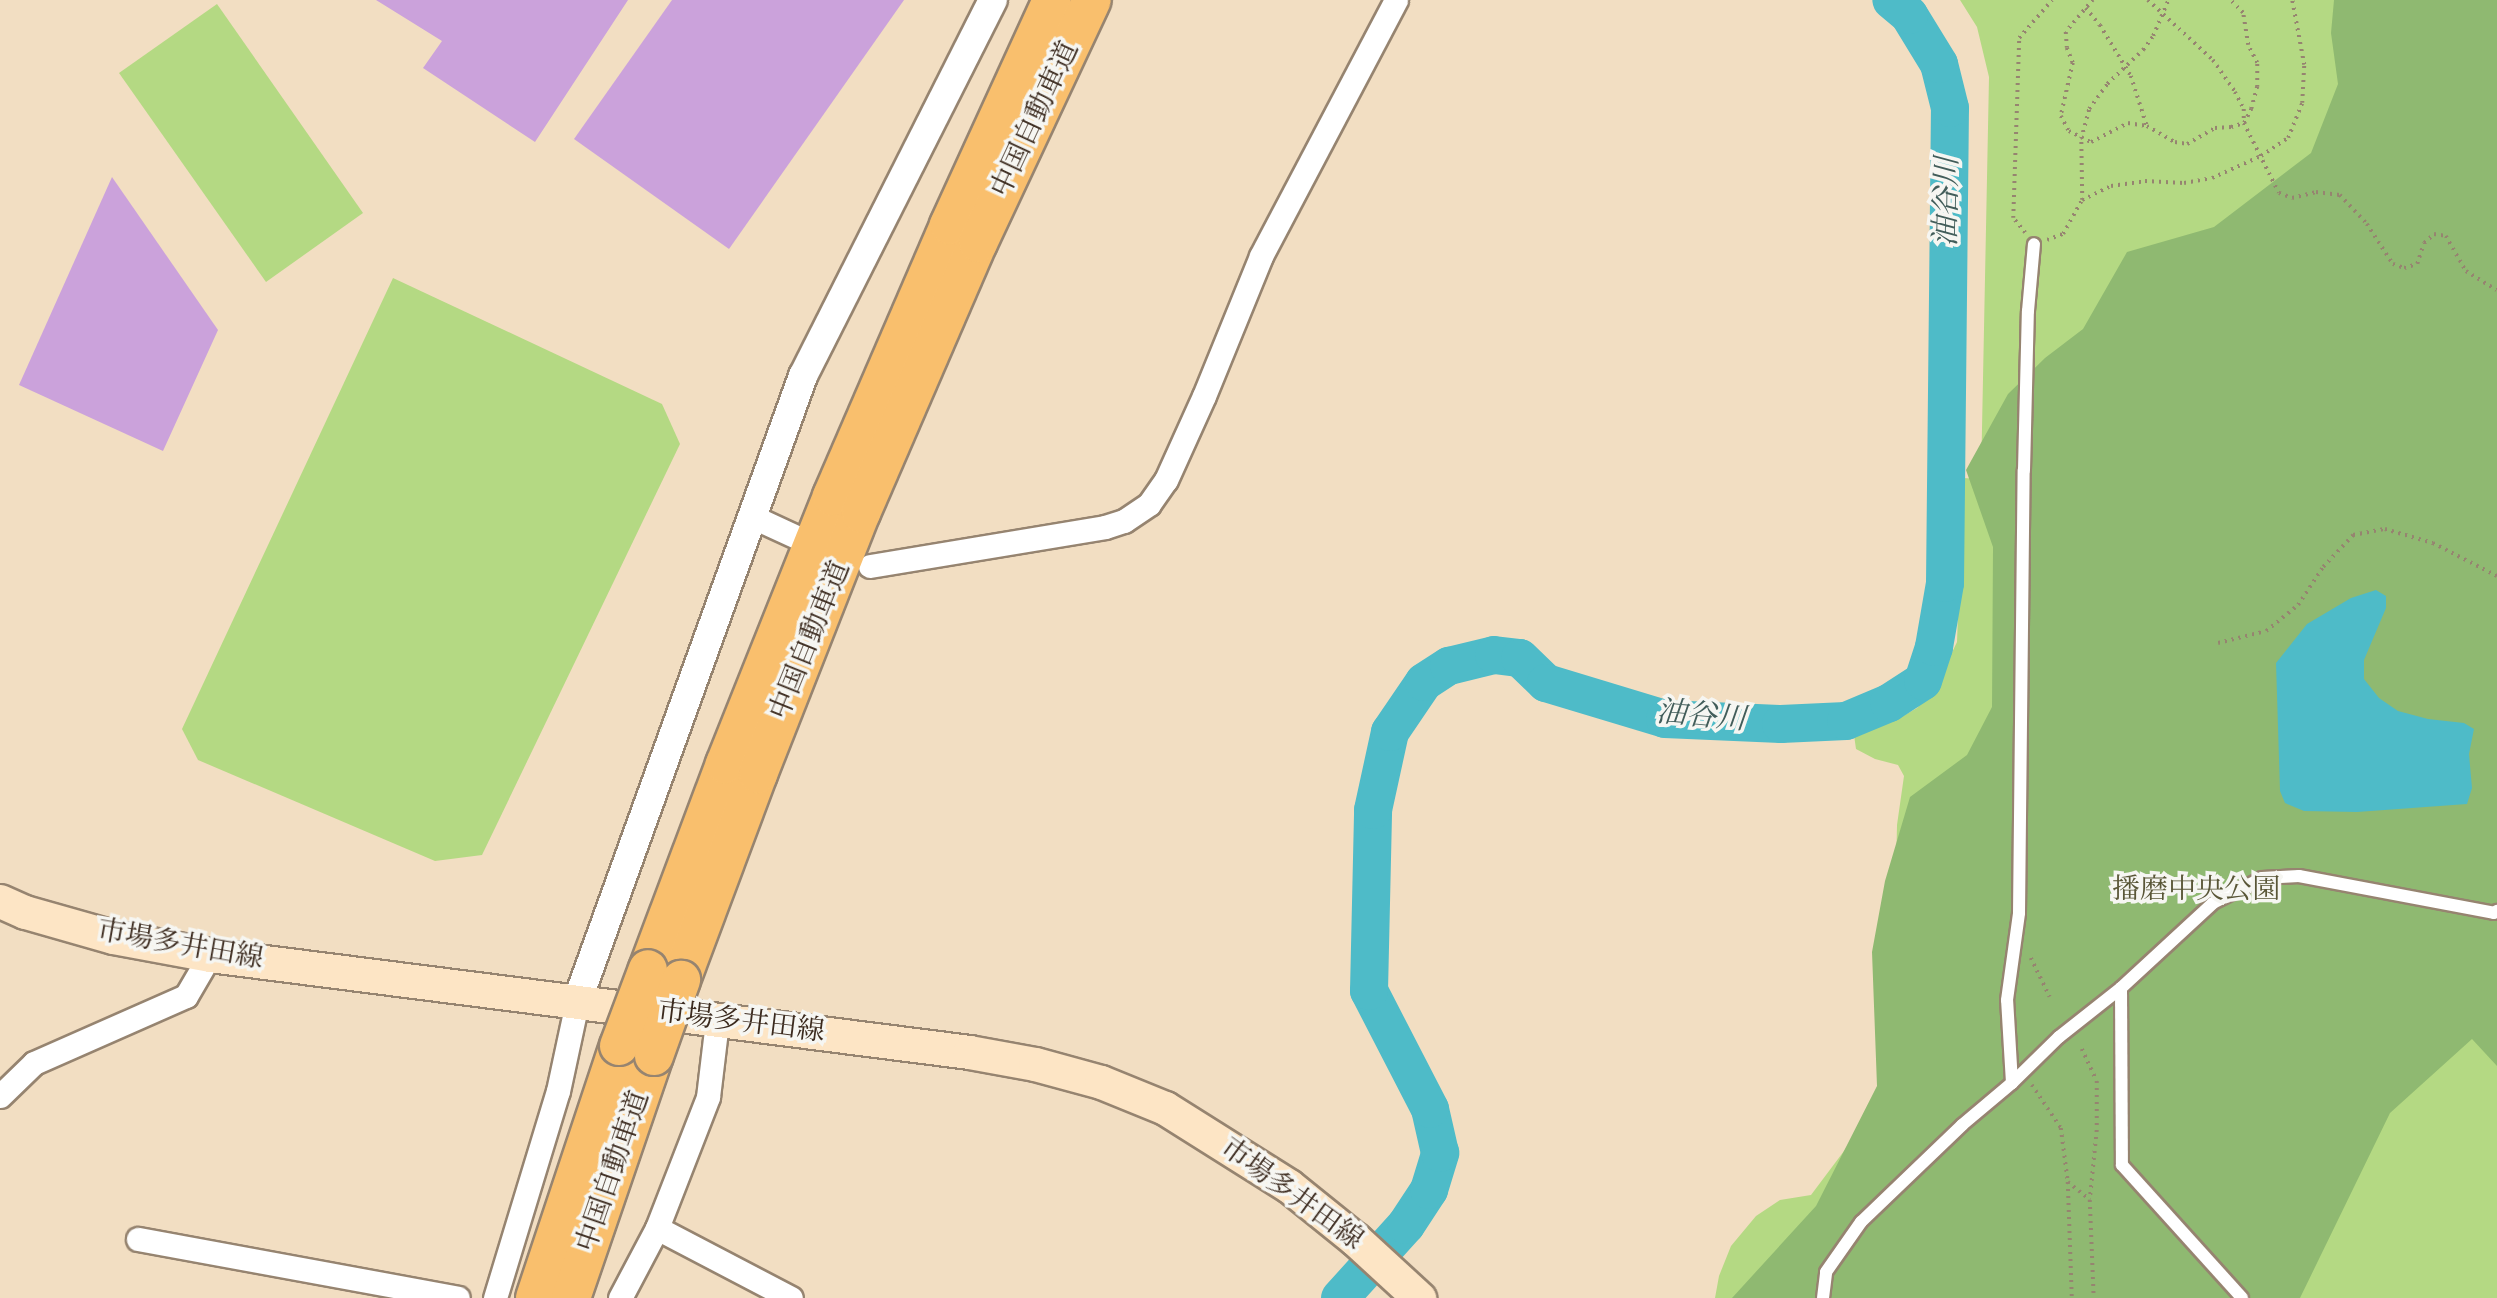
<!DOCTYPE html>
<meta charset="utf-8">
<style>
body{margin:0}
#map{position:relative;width:2497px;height:1298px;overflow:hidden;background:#f2dec2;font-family:"Sorts Mill Goudy","Noto Serif JP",serif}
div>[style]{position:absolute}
.green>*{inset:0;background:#b4d983}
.forest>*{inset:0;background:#8fb971}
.water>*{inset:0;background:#4ebbc8}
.river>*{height:38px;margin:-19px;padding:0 19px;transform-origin:19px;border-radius:19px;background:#4ebbc8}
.building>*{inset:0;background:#cba2db}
.path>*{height:3.5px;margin-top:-1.75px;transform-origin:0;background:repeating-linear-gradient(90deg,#968470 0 2px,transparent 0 7px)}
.roads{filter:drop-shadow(2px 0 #968470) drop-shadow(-2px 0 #968470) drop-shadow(0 2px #968470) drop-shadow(0 -2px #968470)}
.service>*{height:12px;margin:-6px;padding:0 6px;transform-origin:6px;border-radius:6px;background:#fff}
.minor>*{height:23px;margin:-11.5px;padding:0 11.5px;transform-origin:11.5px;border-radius:11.5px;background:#fff}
.tertiary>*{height:28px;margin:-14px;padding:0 14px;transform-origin:14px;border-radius:14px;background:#fff}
.secondary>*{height:33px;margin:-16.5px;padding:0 16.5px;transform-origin:16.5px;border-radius:16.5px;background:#fde5c5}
.motorway>*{height:38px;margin:-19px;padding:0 19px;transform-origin:19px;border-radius:19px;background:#f9bf6d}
.bridges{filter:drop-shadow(2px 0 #968470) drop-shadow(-2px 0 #968470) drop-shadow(0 2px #968470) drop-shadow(0 -2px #968470)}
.motorway-bridge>*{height:38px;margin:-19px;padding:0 19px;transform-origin:19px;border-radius:19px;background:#f9bf6d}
span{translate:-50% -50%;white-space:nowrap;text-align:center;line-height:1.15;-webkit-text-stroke:7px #f6f6f2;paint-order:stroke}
.street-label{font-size:28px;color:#3b2a1e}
.park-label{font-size:28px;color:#595637}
.water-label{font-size:30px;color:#425d5a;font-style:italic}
</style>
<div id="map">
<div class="green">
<i style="clip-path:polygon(1960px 0,2497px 0,2497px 1298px,1715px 1298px,1719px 1276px,1731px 1246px,1756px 1216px,1780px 1200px,1811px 1195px,1859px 1131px,1898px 1057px,1895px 918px,1897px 825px,1904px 776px,1898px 765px,1875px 759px,1856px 749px,1854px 735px,1896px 720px,1917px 708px,1931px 692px,1945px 667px,1957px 642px,1963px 478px,1981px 479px,1989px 77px,1977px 27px)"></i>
<i style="clip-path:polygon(217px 4px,363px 213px,266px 282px,119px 73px)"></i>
<i style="clip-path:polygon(393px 278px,662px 404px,680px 444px,482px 855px,435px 861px,198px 760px,182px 729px)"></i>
</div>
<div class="forest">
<i style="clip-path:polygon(2334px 0,2497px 0,2497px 1066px,2472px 1039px,2390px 1113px,2300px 1298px,1732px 1298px,1816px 1206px,1877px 1086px,1872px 952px,1885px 881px,1910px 797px,1967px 755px,1992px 707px,1993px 547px,1966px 470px,2008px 394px,2045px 358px,2083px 329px,2127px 252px,2214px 227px,2311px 153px,2338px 84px,2331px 33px)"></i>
</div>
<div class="water">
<i style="clip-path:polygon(2376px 590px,2386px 596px,2386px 608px,2364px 660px,2364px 679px,2379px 698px,2398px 711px,2428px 719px,2464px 723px,2474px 729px,2469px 754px,2472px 788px,2467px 804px,2357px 812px,2304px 811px,2285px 803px,2280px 791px,2276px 663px,2307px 624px,2351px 598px)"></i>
</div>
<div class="river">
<i style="left:1340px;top:1298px;width:98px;rotate:-47.9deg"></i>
<i style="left:1406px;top:1225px;width:42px;rotate:-56.7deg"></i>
<i style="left:1429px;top:1190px;width:39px;rotate:-73deg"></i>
<i style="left:1440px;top:1153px;width:45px;rotate:-102.8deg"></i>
<i style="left:1430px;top:1109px;width:133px;rotate:-117.3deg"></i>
<i style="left:1369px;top:991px;width:181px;rotate:-88.7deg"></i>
<i style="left:1373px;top:810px;width:80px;rotate:-77.7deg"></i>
<i style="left:1390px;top:732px;width:60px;rotate:-55.8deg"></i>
<i style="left:1424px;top:682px;width:30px;rotate:-33deg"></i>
<i style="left:1449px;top:666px;width:46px;rotate:-13.7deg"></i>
<i style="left:1494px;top:655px;width:26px;rotate:7deg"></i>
<i style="left:1520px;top:658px;width:36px;rotate:44deg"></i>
<i style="left:1546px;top:683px;width:124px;rotate:16.8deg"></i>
<i style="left:1665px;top:719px;width:116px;rotate:2.5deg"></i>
<i style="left:1781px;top:724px;width:65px;rotate:-2.6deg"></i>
<i style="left:1846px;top:721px;width:47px;rotate:-22.7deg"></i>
<i style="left:1889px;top:703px;width:40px;rotate:-32.9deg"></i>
<i style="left:1923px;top:681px;width:36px;rotate:-72deg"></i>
<i style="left:1934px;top:647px;width:65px;rotate:-80.2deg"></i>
<i style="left:1945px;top:583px;width:475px;rotate:-89.4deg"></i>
<i style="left:1950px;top:108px;width:45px;rotate:-104deg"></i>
<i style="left:1939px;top:64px;width:57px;rotate:-121.5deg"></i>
<i style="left:1909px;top:15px;width:23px;rotate:-140deg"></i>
</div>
<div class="building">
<i style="clip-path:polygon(376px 0,628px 0,535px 142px,423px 68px,442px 41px)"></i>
<i style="clip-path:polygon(672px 0,904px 0,729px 249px,574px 139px)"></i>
<i style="clip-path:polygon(112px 177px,218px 330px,163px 451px,19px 385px)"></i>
</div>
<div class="path">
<i style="left:2093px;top:0;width:42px;rotate:130.2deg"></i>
<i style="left:2066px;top:32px;width:16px;rotate:86deg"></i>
<i style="left:2067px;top:48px;width:16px;rotate:68deg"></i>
<i style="left:2073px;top:63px;width:54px;rotate:102.8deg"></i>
<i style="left:2061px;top:116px;width:17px;rotate:62deg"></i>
<i style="left:2069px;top:131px;width:25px;rotate:27deg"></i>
<i style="left:2091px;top:142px;width:42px;rotate:-27.2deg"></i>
<i style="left:2128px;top:123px;width:19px;rotate:9deg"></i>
<i style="left:2147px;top:126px;width:32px;rotate:30deg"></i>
<i style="left:2175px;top:142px;width:12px;rotate:9deg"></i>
<i style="left:2187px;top:144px;width:32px;rotate:-30deg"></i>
<i style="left:2215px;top:128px;width:16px;rotate:-4deg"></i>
<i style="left:2231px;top:127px;width:14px;rotate:-17deg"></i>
<i style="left:2244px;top:123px;width:16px;rotate:-63deg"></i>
<i style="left:2251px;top:109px;width:23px;rotate:-75deg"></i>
<i style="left:2257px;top:87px;width:24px;rotate:-90deg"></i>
<i style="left:2257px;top:63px;width:20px;rotate:-117deg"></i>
<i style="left:2248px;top:45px;width:32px;rotate:-99deg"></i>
<i style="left:2243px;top:13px;width:18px;rotate:-135deg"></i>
<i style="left:2148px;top:0;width:88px;rotate:42.7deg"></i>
<i style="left:2213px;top:60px;width:39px;rotate:55deg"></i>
<i style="left:2235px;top:92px;width:19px;rotate:62deg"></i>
<i style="left:2244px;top:109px;width:14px;rotate:90deg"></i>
<i style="left:2244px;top:123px;width:78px;rotate:63.4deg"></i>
<i style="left:2279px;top:193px;width:14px;rotate:21deg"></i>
<i style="left:2292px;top:198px;width:25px;rotate:-14deg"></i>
<i style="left:2316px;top:192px;width:24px;rotate:7deg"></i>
<i style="left:2340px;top:195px;width:40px;rotate:47deg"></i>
<i style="left:2367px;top:224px;width:48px;rotate:57deg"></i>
<i style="left:2393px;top:264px;width:12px;rotate:20deg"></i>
<i style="left:2404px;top:268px;width:14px;rotate:-17deg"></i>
<i style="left:2417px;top:264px;width:22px;rotate:-72deg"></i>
<i style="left:2424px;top:243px;width:13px;rotate:-42deg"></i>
<i style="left:2434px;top:234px;width:12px;rotate:9deg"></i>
<i style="left:2446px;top:236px;width:40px;rotate:60.3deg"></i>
<i style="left:2466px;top:271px;width:36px;rotate:32deg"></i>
<i style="left:2086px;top:8px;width:22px;rotate:51deg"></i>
<i style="left:2100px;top:25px;width:60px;rotate:58.7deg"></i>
<i style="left:2131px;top:76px;width:52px;rotate:72.3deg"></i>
<i style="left:2082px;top:200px;width:32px;rotate:-26deg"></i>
<i style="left:2111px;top:186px;width:34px;rotate:-8deg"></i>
<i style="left:2145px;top:181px;width:39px;rotate:3deg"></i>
<i style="left:2184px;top:183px;width:28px;rotate:-10deg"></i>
<i style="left:2212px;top:178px;width:54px;rotate:-24.2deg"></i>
<i style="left:2261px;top:156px;width:32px;rotate:-34deg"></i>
<i style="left:2288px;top:138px;width:38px;rotate:-68deg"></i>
<i style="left:2302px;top:103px;width:38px;rotate:-87deg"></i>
<i style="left:2304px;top:65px;width:66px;rotate:-100.5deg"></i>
<i style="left:2025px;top:233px;width:19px;rotate:-129deg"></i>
<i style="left:2013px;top:218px;width:180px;rotate:-88.1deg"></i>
<i style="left:2019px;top:38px;width:50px;rotate:-49deg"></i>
<i style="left:2047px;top:240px;width:17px;rotate:-21deg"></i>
<i style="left:2063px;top:234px;width:39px;rotate:-61deg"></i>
<i style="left:2082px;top:200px;width:61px;rotate:-90.9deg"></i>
<i style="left:2081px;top:139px;width:31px;rotate:-75deg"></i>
<i style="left:2089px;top:109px;width:31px;rotate:-54deg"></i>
<i style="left:2107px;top:84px;width:50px;rotate:-43.4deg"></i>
<i style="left:2143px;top:50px;width:17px;rotate:-54deg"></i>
<i style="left:2153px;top:36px;width:39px;rotate:-67deg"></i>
<i style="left:2218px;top:643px;width:49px;rotate:-14deg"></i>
<i style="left:2266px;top:631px;width:41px;rotate:-39.1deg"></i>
<i style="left:2298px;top:605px;width:45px;rotate:-56.7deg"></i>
<i style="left:2323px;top:567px;width:44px;rotate:-46.8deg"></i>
<i style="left:2353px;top:535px;width:33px;rotate:-11deg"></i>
<i style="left:2385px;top:529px;width:50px;rotate:16.3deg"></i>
<i style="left:2433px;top:543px;width:72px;rotate:27.3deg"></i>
<i style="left:2031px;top:958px;width:43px;rotate:64deg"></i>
<i style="left:2082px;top:1049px;width:35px;rotate:65deg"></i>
<i style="left:2097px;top:1081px;width:49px;rotate:90deg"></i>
<i style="left:2097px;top:1130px;width:70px;rotate:95.7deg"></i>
<i style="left:2032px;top:1085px;width:52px;rotate:56deg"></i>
<i style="left:2061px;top:1128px;width:54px;rotate:82.6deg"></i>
<i style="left:2068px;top:1182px;width:116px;rotate:88deg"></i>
<i style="left:2068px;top:1182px;width:28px;rotate:39deg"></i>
<i style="left:2090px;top:1200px;width:98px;rotate:87.7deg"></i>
</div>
<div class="roads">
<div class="service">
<i style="left:2121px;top:988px;width:177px;rotate:89.7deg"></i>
<i style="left:2122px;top:1165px;width:179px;rotate:47.9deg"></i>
<i style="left:2012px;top:1083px;width:83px;rotate:-93.4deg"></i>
<i style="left:2007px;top:1000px;width:88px;rotate:-82.1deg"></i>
<i style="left:2019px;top:913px;width:443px;rotate:-89.4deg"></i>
<i style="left:2024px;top:470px;width:159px;rotate:-88.6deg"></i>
<i style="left:2028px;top:311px;width:67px;rotate:-84.9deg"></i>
<i style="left:1823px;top:1298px;width:26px;rotate:-83deg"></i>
<i style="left:1826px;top:1272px;width:61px;rotate:-55deg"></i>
<i style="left:1861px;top:1222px;width:140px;rotate:-43.8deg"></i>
<i style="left:1962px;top:1125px;width:65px;rotate:-40deg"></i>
<i style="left:2012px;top:1083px;width:66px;rotate:-44.4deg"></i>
<i style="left:2059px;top:1037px;width:79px;rotate:-38.3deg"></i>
<i style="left:2121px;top:988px;width:125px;rotate:-42.7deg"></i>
<i style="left:2213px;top:903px;width:55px;rotate:-27deg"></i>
<i style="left:2262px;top:878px;width:37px;rotate:-3deg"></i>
<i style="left:2299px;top:876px;width:198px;rotate:10.7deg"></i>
<i style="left:2494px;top:913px;width:4px;rotate:-34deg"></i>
</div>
<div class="minor">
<i style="left:751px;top:516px;width:57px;rotate:24.8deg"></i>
<i style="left:870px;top:566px;width:238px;rotate:-9.4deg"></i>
<i style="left:1105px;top:527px;width:20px;rotate:-18deg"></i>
<i style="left:1124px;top:521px;width:30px;rotate:-34deg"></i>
<i style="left:1149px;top:504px;width:29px;rotate:-55deg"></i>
<i style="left:1166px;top:480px;width:92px;rotate:-65.7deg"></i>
<i style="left:1204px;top:396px;width:151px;rotate:-67.8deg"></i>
<i style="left:1261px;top:256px;width:289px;rotate:-62.2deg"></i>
<i style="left:0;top:1096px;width:47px;rotate:-44.1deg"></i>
<i style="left:34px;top:1063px;width:166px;rotate:-23.8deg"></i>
<i style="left:186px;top:996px;width:48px;rotate:-59.7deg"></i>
<i style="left:657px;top:1228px;width:151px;rotate:27.6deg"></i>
<i style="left:138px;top:1239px;width:325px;rotate:10.4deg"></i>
<i style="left:495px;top:1298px;width:216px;rotate:-73.1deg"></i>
<i style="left:558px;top:1091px;width:91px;rotate:-77.9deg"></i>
<i style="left:620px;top:1298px;width:79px;rotate:-62.1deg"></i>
<i style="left:657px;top:1228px;width:141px;rotate:-68.7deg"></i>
<i style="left:708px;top:1097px;width:77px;rotate:-83.2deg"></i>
</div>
<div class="tertiary">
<i style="left:577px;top:1002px;width:666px;rotate:-70.15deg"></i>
<i style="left:803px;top:376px;width:421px;rotate:-63.2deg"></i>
</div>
<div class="secondary">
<i style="left:0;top:901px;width:27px;rotate:24deg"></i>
<i style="left:25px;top:912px;width:91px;rotate:15.9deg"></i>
<i style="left:113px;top:937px;width:99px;rotate:10.5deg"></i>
<i style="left:210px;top:955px;width:765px;rotate:7.28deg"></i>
<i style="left:969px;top:1052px;width:67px;rotate:10.3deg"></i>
<i style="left:1035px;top:1064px;width:68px;rotate:15.3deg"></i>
<i style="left:1101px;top:1082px;width:69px;rotate:22.1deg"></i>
<i style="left:1165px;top:1108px;width:146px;rotate:32.2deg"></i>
<i style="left:1289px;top:1186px;width:86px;rotate:38.9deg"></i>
<i style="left:1356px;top:1240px;width:86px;rotate:42.6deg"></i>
</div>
<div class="motorway">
<i style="left:648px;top:969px;width:219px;rotate:-69.4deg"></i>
<i style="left:725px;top:764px;width:289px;rotate:-68.2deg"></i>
<i style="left:832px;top:496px;width:295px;rotate:-66.6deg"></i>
<i style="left:949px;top:225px;width:247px;rotate:-65.4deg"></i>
<i style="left:681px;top:980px;width:220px;rotate:-69.5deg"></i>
<i style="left:758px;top:774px;width:281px;rotate:-68.5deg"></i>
<i style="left:861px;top:513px;width:294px;rotate:-66.6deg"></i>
<i style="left:978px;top:243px;width:268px;rotate:-64.9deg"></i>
<i style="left:535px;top:1298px;width:266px;rotate:-71.6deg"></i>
<i style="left:571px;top:1298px;width:256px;rotate:-71.1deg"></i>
</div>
</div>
<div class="bridges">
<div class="motorway-bridge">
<i style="left:619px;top:1046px;width:82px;rotate:-69.4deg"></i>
<i style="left:654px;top:1056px;width:81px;rotate:-70.4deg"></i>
</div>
</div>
<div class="street-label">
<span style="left:1036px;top:120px;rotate:-65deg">中国自動車道</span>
<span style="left:811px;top:641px;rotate:-68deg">中国自動車道</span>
<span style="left:180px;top:946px;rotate:10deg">市場多井田線</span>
<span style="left:741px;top:1023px;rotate:7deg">市場多井田線</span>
<span style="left:614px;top:1172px;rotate:-71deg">中国自動車道</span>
<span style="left:1291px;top:1195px;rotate:36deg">市場多井田線</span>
</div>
<div class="park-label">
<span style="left:2196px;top:891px">播磨中央公園</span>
</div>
<div class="water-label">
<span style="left:1949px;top:202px;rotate:-89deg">油谷川</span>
<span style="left:1701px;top:718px;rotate:5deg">油谷川</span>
</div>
</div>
